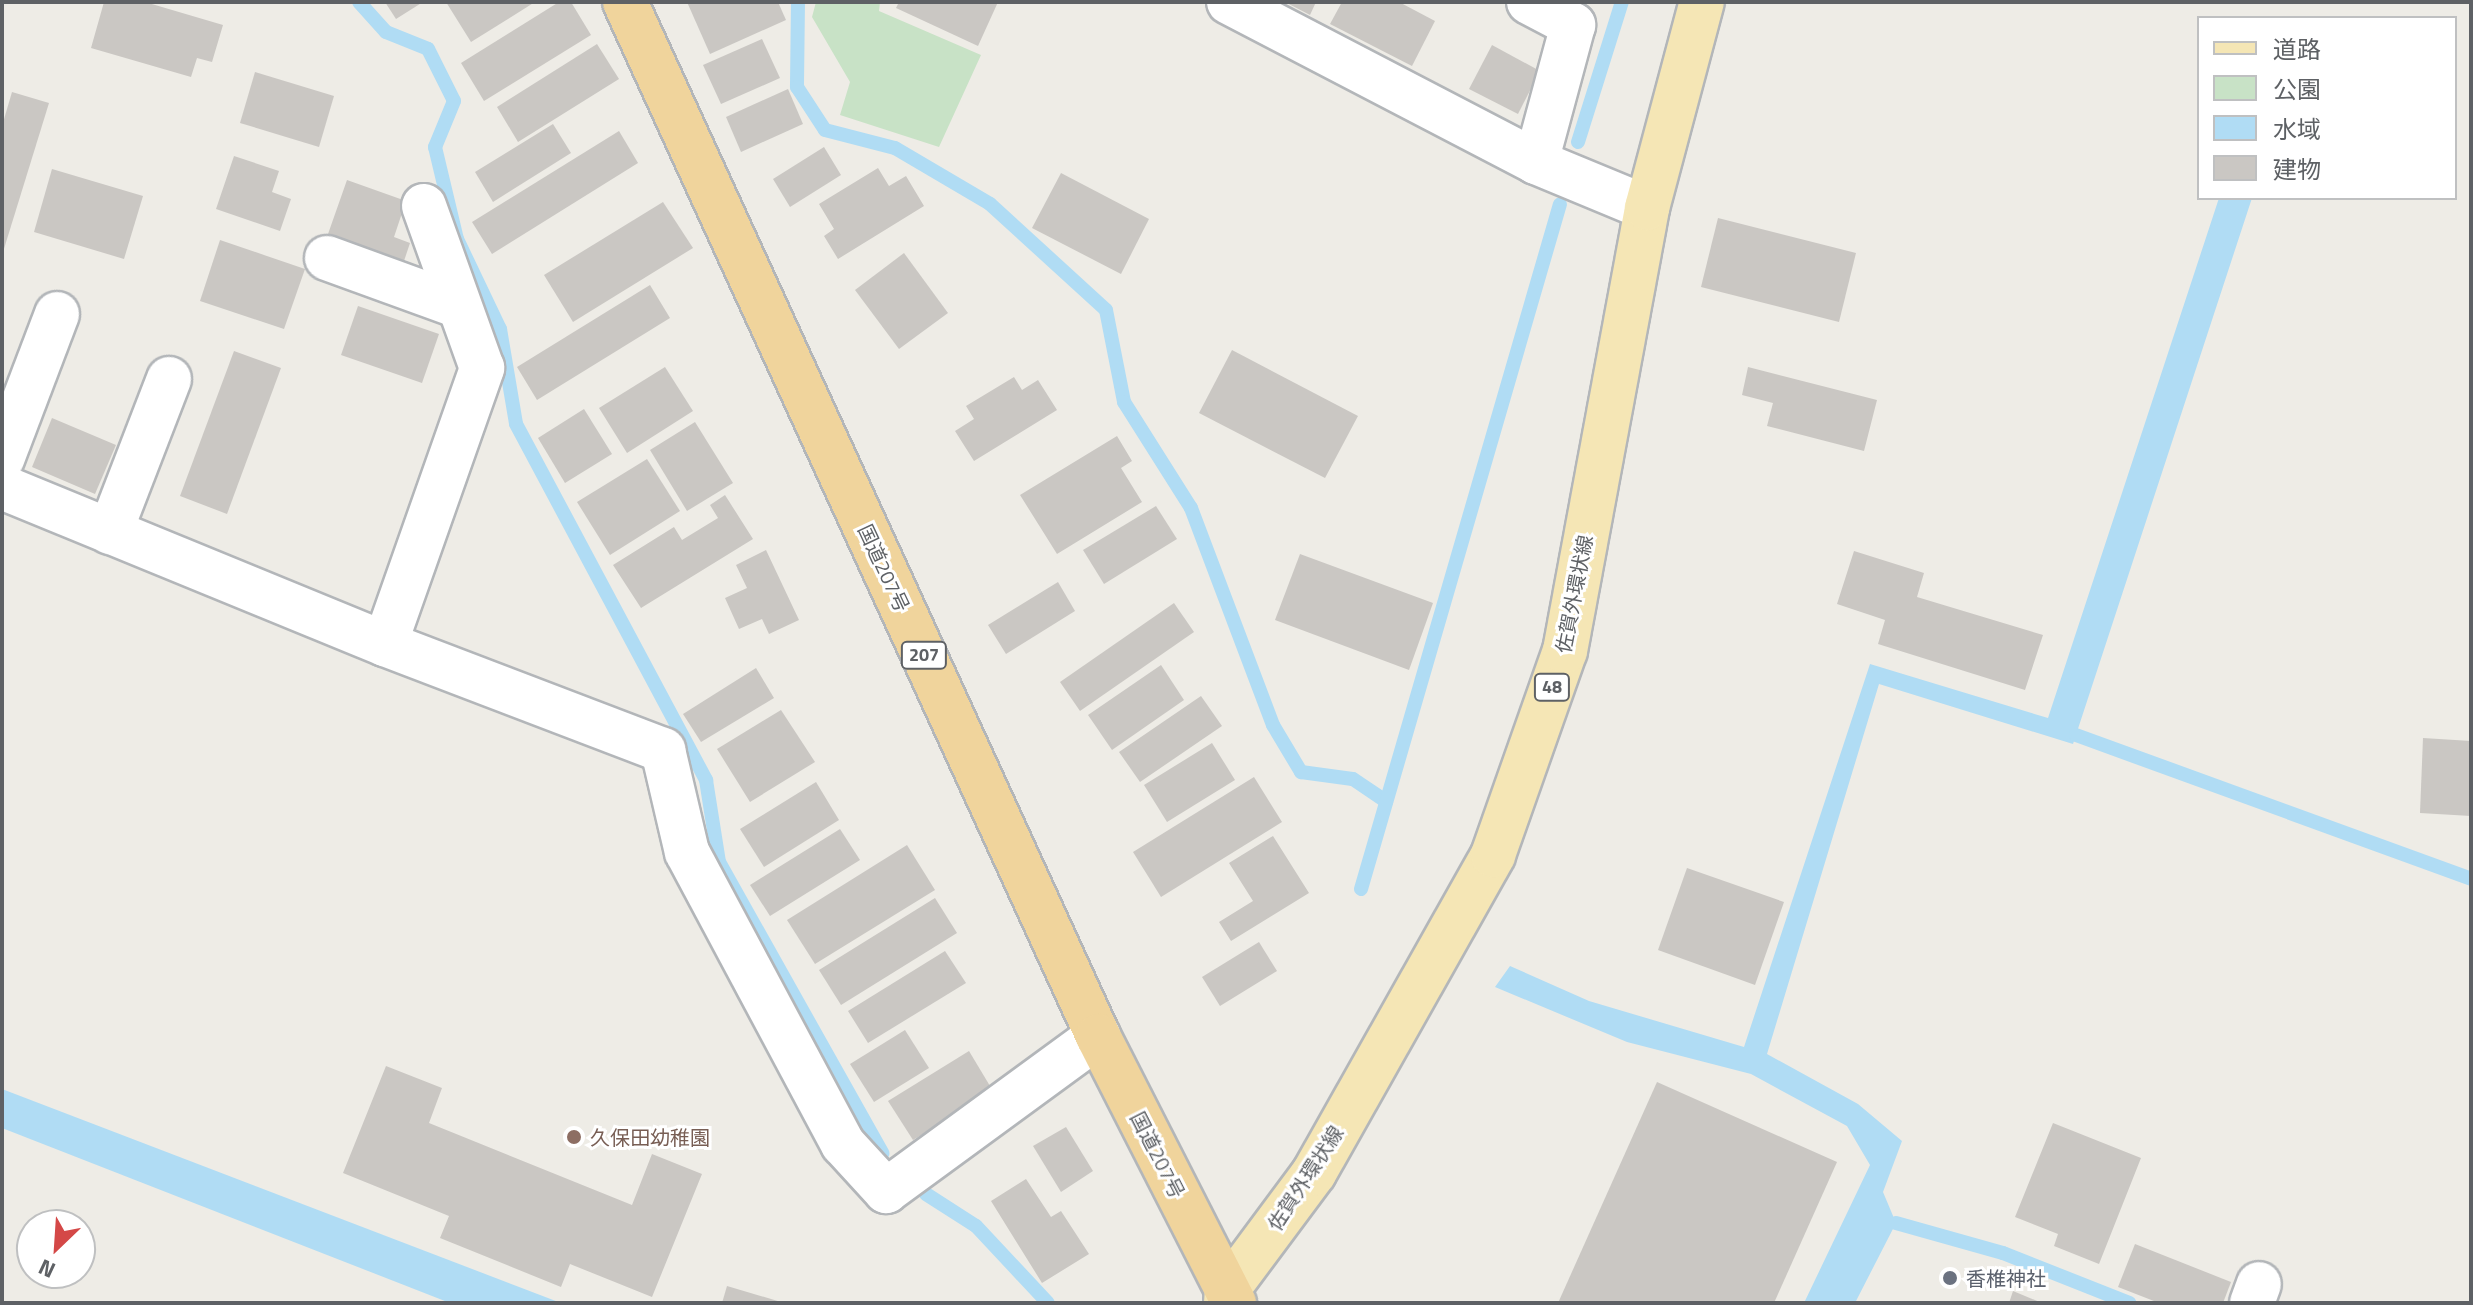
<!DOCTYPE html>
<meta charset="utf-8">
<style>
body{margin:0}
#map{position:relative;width:2473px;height:1305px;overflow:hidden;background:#eeece6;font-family:"Titillium Web","Noto Sans JP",sans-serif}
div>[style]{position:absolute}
.green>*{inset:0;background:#c8e2c6}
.water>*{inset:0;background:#b0dcf4}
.stream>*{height:14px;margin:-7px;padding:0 7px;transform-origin:7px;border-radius:7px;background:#b0dcf4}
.building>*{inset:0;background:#cac7c3}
.roads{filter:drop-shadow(2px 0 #b3b6b9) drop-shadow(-2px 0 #b3b6b9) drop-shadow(0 2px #b3b6b9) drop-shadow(0 -2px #b3b6b9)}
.street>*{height:44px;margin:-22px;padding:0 22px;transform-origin:22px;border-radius:22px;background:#fff}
.primary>*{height:44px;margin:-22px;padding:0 22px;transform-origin:22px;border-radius:22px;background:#f5e6b5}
.highway>*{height:44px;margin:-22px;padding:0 22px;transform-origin:22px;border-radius:22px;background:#f0d49c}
.dots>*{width:22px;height:22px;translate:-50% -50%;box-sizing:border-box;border:4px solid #fff;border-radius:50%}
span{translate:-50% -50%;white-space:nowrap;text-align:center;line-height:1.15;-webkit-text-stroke:6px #fff;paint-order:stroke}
.shield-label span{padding:2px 6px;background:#fff;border:2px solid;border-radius:6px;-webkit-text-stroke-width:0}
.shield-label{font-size:18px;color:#5e6165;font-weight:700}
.street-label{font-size:20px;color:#5e6165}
.education-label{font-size:20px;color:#785e54}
.left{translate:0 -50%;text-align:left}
.worship-label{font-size:20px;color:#5b616d}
.frame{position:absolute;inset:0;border:4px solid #5e6165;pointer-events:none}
.legend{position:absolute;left:2197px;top:16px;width:260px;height:184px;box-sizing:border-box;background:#fff;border:2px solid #bfc0c1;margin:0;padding:10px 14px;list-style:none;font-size:24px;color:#5e6165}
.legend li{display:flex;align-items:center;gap:16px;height:40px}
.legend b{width:40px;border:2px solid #bfc0c1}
.north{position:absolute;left:16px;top:1209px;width:80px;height:80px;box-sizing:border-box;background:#fff;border:2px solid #bfc0c1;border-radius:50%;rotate:205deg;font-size:22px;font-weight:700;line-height:32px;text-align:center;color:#5e6165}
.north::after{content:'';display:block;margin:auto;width:28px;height:36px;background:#d44847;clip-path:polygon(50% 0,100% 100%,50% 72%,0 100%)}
</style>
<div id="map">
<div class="green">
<i style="clip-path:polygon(816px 2px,880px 2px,879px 11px,981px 55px,939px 147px,840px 115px,850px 82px,812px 17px)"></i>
</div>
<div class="water">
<i style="clip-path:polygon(2219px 198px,2252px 198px,2073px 744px,1879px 684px,1767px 1054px,1858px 1104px,1902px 1141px,1883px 1192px,1896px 1223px,1855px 1303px,1804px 1303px,1870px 1165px,1847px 1126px,1751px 1074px,1627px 1042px,1495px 987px,1510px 966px,1589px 1001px,1744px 1047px,1870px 664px,2048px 718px)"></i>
<i style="clip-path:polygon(2px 1089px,561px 1303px,450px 1303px,2px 1128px)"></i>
</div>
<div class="stream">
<i style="left:359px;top:2px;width:40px;rotate:48deg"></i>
<i style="left:386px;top:32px;width:45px;rotate:22deg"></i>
<i style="left:428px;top:49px;width:58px;rotate:63.4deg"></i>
<i style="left:454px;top:101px;width:50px;rotate:112.4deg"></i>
<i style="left:435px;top:147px;width:95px;rotate:76.6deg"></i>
<i style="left:457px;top:239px;width:100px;rotate:64.5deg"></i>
<i style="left:500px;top:329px;width:96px;rotate:80.4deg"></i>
<i style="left:516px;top:424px;width:404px;rotate:61.9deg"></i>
<i style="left:706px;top:780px;width:83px;rotate:81deg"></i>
<i style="left:719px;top:862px;width:334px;rotate:60.7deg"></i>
<i style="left:798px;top:2px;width:85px;rotate:90.7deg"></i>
<i style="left:797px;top:87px;width:51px;rotate:56.9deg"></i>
<i style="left:825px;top:130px;width:72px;rotate:14.4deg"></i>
<i style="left:895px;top:148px;width:110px;rotate:30.5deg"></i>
<i style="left:990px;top:204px;width:157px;rotate:42.4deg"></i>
<i style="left:1106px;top:310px;width:94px;rotate:78.9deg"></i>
<i style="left:1124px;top:402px;width:125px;rotate:57.7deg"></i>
<i style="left:1191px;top:508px;width:232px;rotate:69.3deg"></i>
<i style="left:1273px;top:725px;width:55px;rotate:59.2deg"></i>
<i style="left:1301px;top:772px;width:52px;rotate:7.7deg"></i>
<i style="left:1353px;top:779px;width:40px;rotate:34deg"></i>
<i style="left:1578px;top:142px;width:147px;rotate:-72.6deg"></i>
<i style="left:2076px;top:735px;width:420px;rotate:20deg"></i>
<i style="left:1361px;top:889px;width:713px;rotate:-73.8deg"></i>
<i style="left:926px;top:1194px;width:59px;rotate:32.6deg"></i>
<i style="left:976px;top:1226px;width:105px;rotate:46.9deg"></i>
<i style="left:1896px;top:1223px;width:111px;rotate:15.7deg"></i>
<i style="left:2003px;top:1253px;width:136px;rotate:21.6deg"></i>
</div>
<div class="building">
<i style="clip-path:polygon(104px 2px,145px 2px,223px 25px,212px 62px,197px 58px,191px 77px,91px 48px)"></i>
<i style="clip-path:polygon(385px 2px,423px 2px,396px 19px)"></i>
<i style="clip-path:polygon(446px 2px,535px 2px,471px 42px)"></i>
<i style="clip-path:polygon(559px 2px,571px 2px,591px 35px,484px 101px,461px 63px)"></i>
<i style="clip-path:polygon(687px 2px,778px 2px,786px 20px,710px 54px)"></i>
<i style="clip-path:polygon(899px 2px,998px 2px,978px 46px,896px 8px)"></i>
<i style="clip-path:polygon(1285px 2px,1316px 2px,1310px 15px)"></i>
<i style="clip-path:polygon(1342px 2px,1399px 2px,1435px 21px,1412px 66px,1330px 24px)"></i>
<i style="clip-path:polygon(762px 39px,780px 78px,721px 104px,703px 65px)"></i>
<i style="clip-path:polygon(597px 44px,619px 79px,518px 142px,497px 107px)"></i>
<i style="clip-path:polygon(1492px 45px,1540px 71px,1518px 114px,1469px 89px)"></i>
<i style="clip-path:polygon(255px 72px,334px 96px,319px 147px,240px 123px)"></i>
<i style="clip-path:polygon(788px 89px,803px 124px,741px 152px,726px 117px)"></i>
<i style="clip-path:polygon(12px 92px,49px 103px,3px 252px,2px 126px)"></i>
<i style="clip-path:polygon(553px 124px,571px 153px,493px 202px,475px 172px)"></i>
<i style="clip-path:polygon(619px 131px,638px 163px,492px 254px,472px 222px)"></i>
<i style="clip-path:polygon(824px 147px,841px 175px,790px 207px,773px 179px)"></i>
<i style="clip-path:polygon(234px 156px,279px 171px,272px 192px,291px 199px,280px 231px,216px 209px)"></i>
<i style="clip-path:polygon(878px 168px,889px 186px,906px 176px,924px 206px,838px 259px,824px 236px,834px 229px,819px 204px)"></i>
<i style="clip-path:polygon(52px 169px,143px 196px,124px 259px,34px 232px)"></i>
<i style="clip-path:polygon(1061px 173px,1149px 219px,1121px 274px,1032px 228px)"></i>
<i style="clip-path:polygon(347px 180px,406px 201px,394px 237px,410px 243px,404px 261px,328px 234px)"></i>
<i style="clip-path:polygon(663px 202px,693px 248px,573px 322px,544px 275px)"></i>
<i style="clip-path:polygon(1718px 218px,1856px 253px,1839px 322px,1701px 287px)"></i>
<i style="clip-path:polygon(220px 240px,305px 269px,284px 329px,200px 301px)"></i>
<i style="clip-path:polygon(904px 253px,948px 313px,899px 349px,855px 290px)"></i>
<i style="clip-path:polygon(650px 285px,670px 318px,537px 400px,517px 367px)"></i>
<i style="clip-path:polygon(358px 306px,439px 334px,422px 383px,341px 355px)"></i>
<i style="clip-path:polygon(1232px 350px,1358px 416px,1325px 478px,1199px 413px)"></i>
<i style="clip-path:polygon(234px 351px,281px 368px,227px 514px,180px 496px)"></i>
<i style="clip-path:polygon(665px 367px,693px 411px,627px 453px,599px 408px)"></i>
<i style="clip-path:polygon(1748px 367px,1877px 400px,1864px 451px,1767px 426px,1773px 403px,1742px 395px)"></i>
<i style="clip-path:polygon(1014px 377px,1022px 390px,1038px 380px,1057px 410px,974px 461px,955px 431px,974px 419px,966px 406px)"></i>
<i style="clip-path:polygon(584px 409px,612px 454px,565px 483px,538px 438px)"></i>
<i style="clip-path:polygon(52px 418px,116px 445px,95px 494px,32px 467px)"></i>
<i style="clip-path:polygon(695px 422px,733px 483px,687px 511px,650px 450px)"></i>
<i style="clip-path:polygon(1117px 436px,1132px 461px,1121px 468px,1142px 502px,1057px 554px,1020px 495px)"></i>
<i style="clip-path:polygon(647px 459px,680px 511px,610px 555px,577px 502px)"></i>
<i style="clip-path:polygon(725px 495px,753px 539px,641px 608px,613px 565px,674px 527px,682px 540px,718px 518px,710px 505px)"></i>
<i style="clip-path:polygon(1156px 506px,1177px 539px,1104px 584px,1083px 550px)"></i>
<i style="clip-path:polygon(766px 550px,799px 620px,769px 634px,762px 619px,739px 629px,725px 598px,747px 588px,736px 565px)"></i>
<i style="clip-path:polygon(1854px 551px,1924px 573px,1917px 597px,2043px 635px,2025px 690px,1878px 644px,1885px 620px,1837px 604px)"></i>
<i style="clip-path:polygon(1300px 554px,1433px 603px,1409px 670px,1275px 620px)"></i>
<i style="clip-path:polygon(1058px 582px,1075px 611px,1006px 654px,988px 625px)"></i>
<i style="clip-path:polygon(1174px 603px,1194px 632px,1080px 711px,1060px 682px)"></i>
<i style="clip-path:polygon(1161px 665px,1184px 700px,1112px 750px,1088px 715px)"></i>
<i style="clip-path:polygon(756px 668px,774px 698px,701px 742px,683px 714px)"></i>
<i style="clip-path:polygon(1201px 696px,1222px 726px,1140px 782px,1119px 752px)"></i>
<i style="clip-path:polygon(781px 710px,815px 762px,750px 802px,717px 749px)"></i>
<i style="clip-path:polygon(2423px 738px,2471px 741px,2471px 816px,2420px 813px)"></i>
<i style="clip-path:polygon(1212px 743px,1235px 780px,1167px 822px,1144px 785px)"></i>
<i style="clip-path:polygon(1254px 777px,1282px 822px,1161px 897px,1133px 852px)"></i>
<i style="clip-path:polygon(816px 782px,839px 820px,764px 867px,740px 829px)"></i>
<i style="clip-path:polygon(840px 829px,860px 860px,770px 916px,750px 885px)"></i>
<i style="clip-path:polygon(1273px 836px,1309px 893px,1231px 941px,1219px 922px,1253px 901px,1229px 863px)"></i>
<i style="clip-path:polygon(907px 845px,935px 890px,815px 964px,787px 920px)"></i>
<i style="clip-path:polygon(1687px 868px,1784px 902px,1755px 985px,1658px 950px)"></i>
<i style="clip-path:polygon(935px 898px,957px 933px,841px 1005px,819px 970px)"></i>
<i style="clip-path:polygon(1259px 942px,1277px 971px,1220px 1006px,1202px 977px)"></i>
<i style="clip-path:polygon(945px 951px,966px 983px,868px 1043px,848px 1011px)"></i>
<i style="clip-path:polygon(905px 1030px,929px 1068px,874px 1102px,850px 1064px)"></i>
<i style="clip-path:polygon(969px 1051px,993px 1091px,913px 1140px,888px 1101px)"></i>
<i style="clip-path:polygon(386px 1066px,442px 1088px,429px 1123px,632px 1205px,652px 1154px,702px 1174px,652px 1297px,570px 1264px,561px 1287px,440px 1238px,449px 1216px,343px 1173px)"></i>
<i style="clip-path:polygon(1657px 1082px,1837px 1162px,1774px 1303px,1558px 1303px)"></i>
<i style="clip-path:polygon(2053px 1123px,2141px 1158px,2099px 1264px,2054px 1246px,2058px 1234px,2015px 1217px)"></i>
<i style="clip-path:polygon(1066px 1127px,1093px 1171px,1061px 1192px,1033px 1146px)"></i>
<i style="clip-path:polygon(1026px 1179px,1051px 1217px,1061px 1211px,1089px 1254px,1042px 1283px,991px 1201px)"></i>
<i style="clip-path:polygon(2135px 1244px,2231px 1282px,2223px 1303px,2159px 1303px,2118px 1287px)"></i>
<i style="clip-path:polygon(727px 1286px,781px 1302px,781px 1303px,722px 1303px)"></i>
<i style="clip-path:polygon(2013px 1291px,2042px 1303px,2009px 1303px)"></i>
</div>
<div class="roads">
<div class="street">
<i style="left:1229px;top:2px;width:346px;rotate:27.5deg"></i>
<i style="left:1536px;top:162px;width:120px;rotate:22.5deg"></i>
<i style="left:1529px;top:2px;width:50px;rotate:27.6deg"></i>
<i style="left:1573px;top:25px;width:142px;rotate:105.1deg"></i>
<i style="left:327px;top:258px;width:140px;rotate:20deg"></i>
<i style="left:2px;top:459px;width:155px;rotate:-69.2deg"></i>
<i style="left:2px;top:487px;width:414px;rotate:22.3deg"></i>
<i style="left:385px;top:644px;width:298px;rotate:20.9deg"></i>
<i style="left:663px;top:750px;width:105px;rotate:76.8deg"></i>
<i style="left:687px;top:852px;width:331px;rotate:61.9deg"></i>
<i style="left:843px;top:1144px;width:64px;rotate:47.5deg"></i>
<i style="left:886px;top:1191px;width:263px;rotate:-36.2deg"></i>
<i style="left:110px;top:532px;width:164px;rotate:-68.9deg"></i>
<i style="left:385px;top:644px;width:293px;rotate:-70.6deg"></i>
<i style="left:482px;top:368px;width:172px;rotate:-109.7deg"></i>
<i style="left:2252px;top:1303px;width:20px;rotate:-70deg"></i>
</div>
<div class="primary">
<i style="left:1226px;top:1303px;width:13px;rotate:-86deg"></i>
<i style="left:1227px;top:1290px;width:146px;rotate:-53.4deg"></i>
<i style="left:1314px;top:1173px;width:365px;rotate:-60.6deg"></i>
<i style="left:1493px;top:855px;width:216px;rotate:-70.6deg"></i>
<i style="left:1565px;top:651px;width:451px;rotate:-79.5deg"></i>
<i style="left:1647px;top:208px;width:213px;rotate:-75.1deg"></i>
</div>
<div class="highway">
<i style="left:625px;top:2px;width:1137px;rotate:65.42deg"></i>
<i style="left:1098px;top:1036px;width:300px;rotate:63deg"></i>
</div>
</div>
<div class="dots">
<i style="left:574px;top:1137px;background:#8d6e63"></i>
<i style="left:1950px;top:1278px;background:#6b7280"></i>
</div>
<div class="shield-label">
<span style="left:924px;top:655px">207</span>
<span style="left:1552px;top:687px">48</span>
</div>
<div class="street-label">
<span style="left:884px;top:568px;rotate:65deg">国道207号</span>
<span style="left:1574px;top:594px;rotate:-79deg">佐賀外環状線</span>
<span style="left:1158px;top:1155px;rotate:63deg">国道207号</span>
<span style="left:1305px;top:1178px;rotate:-57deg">佐賀外環状線</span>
</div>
<div class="education-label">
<span class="left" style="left:590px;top:1137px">久保田幼稚園</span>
</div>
<div class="worship-label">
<span class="left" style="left:1966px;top:1278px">香椎神社</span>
</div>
<div class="frame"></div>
<ul class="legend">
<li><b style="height:10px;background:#f5e6b5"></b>道路</li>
<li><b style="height:22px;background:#c8e2c6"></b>公園</li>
<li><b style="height:22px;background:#b0dcf4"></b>水域</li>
<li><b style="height:22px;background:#cac7c3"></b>建物</li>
</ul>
<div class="north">N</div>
</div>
